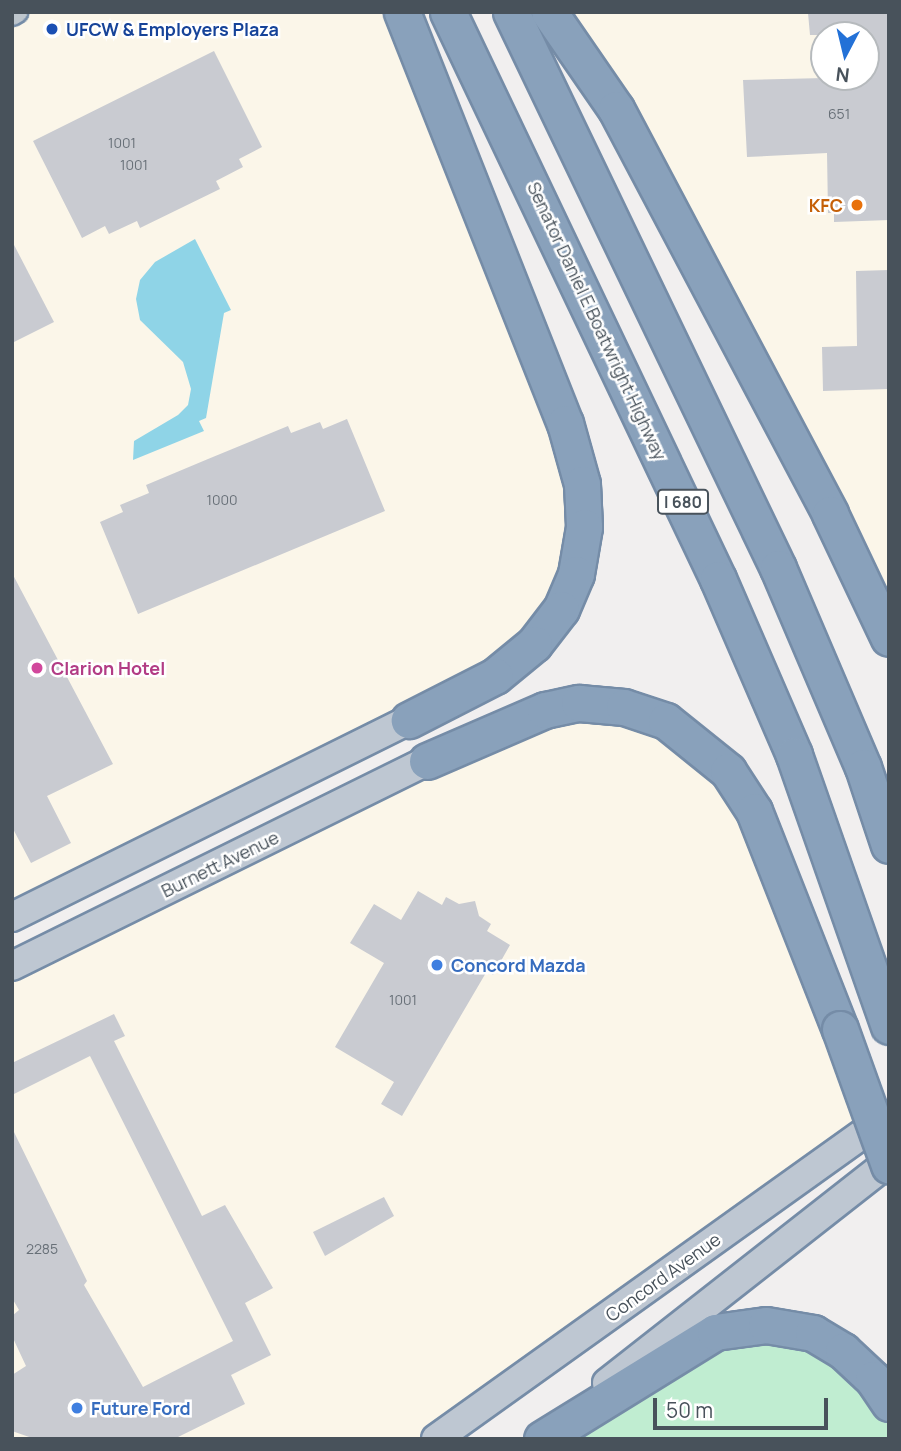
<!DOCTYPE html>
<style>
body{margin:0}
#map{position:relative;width:901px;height:1451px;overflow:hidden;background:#f1efef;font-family:Manrope,sans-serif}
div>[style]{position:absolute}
.commercial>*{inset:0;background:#fbf6e9}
.green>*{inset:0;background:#c0edd1}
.water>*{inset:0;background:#8fd4e7}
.building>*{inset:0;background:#c9cbd1}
.roads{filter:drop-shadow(2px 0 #758ca7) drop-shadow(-2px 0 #758ca7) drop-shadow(0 2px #758ca7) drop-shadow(0 -2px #758ca7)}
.minor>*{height:19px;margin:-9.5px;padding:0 9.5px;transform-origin:9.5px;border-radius:9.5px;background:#bec6cd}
.secondary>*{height:28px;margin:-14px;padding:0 14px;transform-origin:14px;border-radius:14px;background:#bec7d2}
.motorway>*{height:35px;margin:-17.5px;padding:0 17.5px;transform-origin:17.5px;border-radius:17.5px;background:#89a1bb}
.bridges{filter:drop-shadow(2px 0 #758ca7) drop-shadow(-2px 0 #758ca7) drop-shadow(0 2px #758ca7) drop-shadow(0 -2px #758ca7)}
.motorway-bridge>*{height:35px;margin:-17.5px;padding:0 17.5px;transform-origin:17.5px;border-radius:17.5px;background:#89a1bb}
.dots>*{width:19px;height:19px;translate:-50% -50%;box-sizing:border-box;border:4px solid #fff;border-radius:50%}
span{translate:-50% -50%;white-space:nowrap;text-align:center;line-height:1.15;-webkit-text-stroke:5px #fff;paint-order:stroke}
.number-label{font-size:14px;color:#687078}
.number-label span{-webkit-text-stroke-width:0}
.shield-label span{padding:2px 5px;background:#fff;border:2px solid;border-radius:5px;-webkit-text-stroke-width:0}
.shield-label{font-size:16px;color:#48525b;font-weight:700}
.transit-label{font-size:18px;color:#164399;font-weight:700}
.left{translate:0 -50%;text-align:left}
.food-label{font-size:18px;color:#c56008;font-weight:700}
.right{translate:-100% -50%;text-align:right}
.street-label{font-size:18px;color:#48525b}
.hotel-label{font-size:18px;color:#b23c85;font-weight:700}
.shop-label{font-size:18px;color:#366cbe;font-weight:700}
.frame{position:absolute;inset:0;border:14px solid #48525b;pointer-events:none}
.north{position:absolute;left:810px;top:21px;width:70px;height:70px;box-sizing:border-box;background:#fff;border:2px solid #b6babd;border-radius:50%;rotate:187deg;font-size:19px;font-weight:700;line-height:28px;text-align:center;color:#48525b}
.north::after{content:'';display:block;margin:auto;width:24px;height:32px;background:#2371d7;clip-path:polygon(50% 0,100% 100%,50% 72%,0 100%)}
.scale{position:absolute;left:653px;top:1398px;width:175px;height:32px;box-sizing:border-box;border:4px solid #48525b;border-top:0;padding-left:9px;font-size:21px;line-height:24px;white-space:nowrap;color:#48525b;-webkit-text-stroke:5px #fff;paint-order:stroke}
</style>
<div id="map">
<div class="commercial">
<i style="clip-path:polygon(18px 12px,402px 12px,584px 527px,534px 644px,12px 917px,12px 15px)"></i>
<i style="clip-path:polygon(evenodd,585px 12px,889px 12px,889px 638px,556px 19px,585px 12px,824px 35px,866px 35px,866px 77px,824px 77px,824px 35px)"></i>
<i style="clip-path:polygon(624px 707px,728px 771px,871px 1115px,433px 1439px,12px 1439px,12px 966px,545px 710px)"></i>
</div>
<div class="green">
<i style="clip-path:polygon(715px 1332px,813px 1333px,889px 1403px,889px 1439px,542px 1439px)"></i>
</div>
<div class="water">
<i style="clip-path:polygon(195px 239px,231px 310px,224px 313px,206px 418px,199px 421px,204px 431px,133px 460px,134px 441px,178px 415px,188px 405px,191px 389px,183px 362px,140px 320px,136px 299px,140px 280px,155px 262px)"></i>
</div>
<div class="building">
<i style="clip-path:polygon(889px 12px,889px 220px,834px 222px,834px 213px,828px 213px,827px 153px,747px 157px,743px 80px,866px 77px,866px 35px,810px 35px,808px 13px)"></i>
<i style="clip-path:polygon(214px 51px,262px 147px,239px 159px,243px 167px,216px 181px,220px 189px,140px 228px,137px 221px,109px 234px,105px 226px,82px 238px,33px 141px)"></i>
<i style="clip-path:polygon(12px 241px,54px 322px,12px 343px)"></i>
<i style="clip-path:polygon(889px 270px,889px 389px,823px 391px,822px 347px,857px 346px,856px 271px)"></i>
<i style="clip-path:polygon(347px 419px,385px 511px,138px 614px,100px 522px,123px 512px,120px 505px,149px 493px,146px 485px,208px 459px,288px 426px,291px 433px,320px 422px,323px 429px)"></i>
<i style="clip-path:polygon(12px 573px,113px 764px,47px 796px,71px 843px,31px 863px,12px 827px)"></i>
<i style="clip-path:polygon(418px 891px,442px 905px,446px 897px,459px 904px,475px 901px,479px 916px,491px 924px,487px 931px,510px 945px,493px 975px,487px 971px,402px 1116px,381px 1104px,394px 1082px,335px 1047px,384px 963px,350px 943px,374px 904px,401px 920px)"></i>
<i style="clip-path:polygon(114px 1014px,125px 1036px,114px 1041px,202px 1216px,225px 1205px,273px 1288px,245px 1303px,271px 1355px,231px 1375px,245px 1404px,174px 1439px,35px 1439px,12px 1431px,12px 1375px,26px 1366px,12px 1336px,12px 1316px,19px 1310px,12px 1298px,12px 1128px,87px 1281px,84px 1285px,143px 1387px,233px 1341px,90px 1056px,12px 1095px,12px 1063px)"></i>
<i style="clip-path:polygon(384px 1197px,394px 1216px,325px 1256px,313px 1232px)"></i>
</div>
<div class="roads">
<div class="minor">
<i style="left:12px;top:15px;width:6px;rotate:-31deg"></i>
</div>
<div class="secondary">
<i style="left:12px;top:917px;width:443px;rotate:-26.4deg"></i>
<i style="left:12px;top:966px;width:463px;rotate:-26.3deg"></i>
<i style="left:607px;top:1383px;width:358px;rotate:-38.1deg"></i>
<i style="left:436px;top:1439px;width:557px;rotate:-35.57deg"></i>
</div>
<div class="motorway">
<i style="left:402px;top:12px;width:442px;rotate:68.4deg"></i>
<i style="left:565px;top:423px;width:63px;rotate:74.4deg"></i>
<i style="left:582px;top:484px;width:43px;rotate:87.3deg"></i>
<i style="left:584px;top:527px;width:48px;rotate:99.7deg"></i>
<i style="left:576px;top:574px;width:38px;rotate:113deg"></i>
<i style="left:561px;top:609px;width:44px;rotate:127.6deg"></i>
<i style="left:534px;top:644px;width:50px;rotate:140.6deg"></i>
<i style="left:495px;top:676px;width:97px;rotate:152.9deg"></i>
<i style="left:448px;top:12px;width:628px;rotate:64.54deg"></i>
<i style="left:718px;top:579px;width:192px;rotate:66.6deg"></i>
<i style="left:794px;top:755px;width:287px;rotate:70.7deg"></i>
<i style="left:511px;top:12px;width:617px;rotate:64.35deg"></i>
<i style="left:778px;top:568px;width:216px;rotate:66.9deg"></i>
<i style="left:863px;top:767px;width:82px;rotate:71.6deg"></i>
<i style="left:549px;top:12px;width:118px;rotate:55.4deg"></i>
<i style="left:616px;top:109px;width:458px;rotate:62.1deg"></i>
<i style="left:830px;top:514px;width:137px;rotate:64.6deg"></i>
<i style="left:427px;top:761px;width:129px;rotate:-23.4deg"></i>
<i style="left:545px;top:710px;width:35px;rotate:-12deg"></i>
<i style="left:579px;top:703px;width:45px;rotate:5.1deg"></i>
<i style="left:624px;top:707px;width:44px;rotate:18.4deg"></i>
<i style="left:666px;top:721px;width:80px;rotate:38.9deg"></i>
<i style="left:728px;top:771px;width:48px;rotate:57deg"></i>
<i style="left:754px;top:811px;width:234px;rotate:68.5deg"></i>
<i style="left:542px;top:1439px;width:203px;rotate:-31.7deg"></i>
<i style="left:715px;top:1332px;width:51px;rotate:-7.8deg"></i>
<i style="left:766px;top:1325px;width:48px;rotate:9.7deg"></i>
<i style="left:813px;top:1333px;width:35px;rotate:31deg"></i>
<i style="left:843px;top:1351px;width:41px;rotate:43deg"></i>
<i style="left:873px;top:1379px;width:29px;rotate:56deg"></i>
</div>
</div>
<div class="bridges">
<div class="motorway-bridge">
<i style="left:840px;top:1029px;width:145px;rotate:70.2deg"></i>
</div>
</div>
<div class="dots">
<i style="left:52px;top:29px;background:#1a4fb4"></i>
<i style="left:857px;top:205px;background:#e8710a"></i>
<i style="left:37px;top:668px;background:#d1479c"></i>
<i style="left:437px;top:965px;background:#3f7fe0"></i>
<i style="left:77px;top:1408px;background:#3f7fe0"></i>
</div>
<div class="number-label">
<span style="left:839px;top:114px">651</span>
<span style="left:122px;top:143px">1001</span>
<span style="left:134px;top:165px">1001</span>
<span style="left:222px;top:500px">1000</span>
<span style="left:403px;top:1000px">1001</span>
<span style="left:42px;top:1249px">2285</span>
</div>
<div class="shield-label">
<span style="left:683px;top:502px">I 680</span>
</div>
<div class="transit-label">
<span class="left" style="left:66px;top:29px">UFCW &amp; Employers Plaza</span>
</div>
<div class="food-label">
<span class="right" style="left:843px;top:205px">KFC</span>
</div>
<div class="street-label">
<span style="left:597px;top:321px;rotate:65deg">Senator Daniel E Boatwright Highway</span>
<span style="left:220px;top:864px;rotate:-26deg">Burnett Avenue</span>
<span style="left:663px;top:1277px;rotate:-36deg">Concord Avenue</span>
</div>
<div class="hotel-label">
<span class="left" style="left:51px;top:668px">Clarion Hotel</span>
</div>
<div class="shop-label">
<span class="left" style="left:451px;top:965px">Concord Mazda</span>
<span class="left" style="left:91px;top:1408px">Future Ford</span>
</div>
<div class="frame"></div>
<div class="north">N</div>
<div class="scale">50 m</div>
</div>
